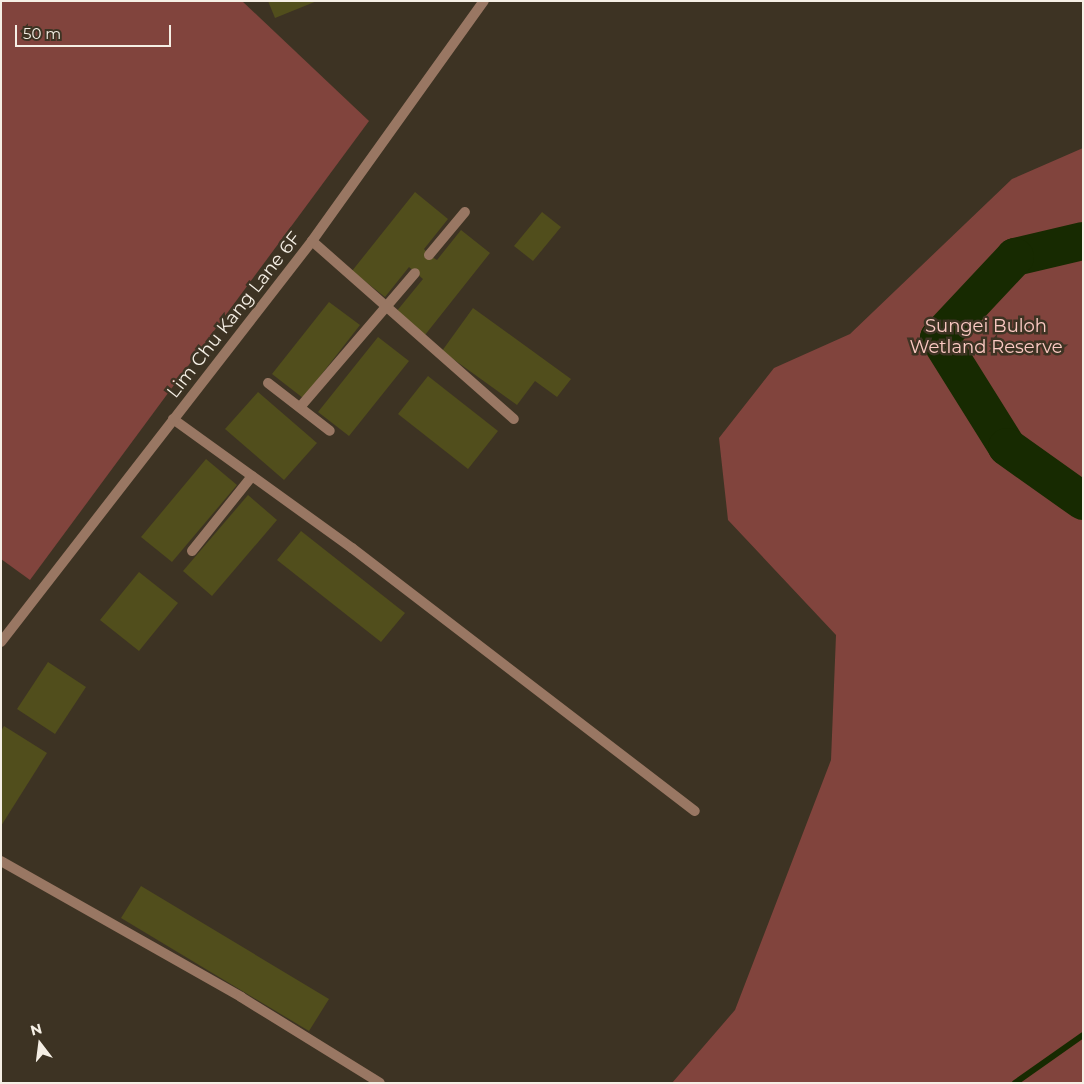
<!DOCTYPE html>
<style>
body{margin:0}
#map{position:relative;width:1084px;height:1084px;overflow:hidden;background:#3d3323;font-family:Montserrat,sans-serif}
div>[style]{position:absolute}
.green>*{inset:0;background:#81443d}
.stream>*{height:6px;margin:-3px;padding:0 3px;transform-origin:3px;border-radius:3px;background:#172a01}
.river>*{height:38px;margin:-19px;padding:0 19px;transform-origin:19px;border-radius:19px;background:#172a01}
.building>*{inset:0;background:#514e1c}
.lane>*{height:10px;margin:-5px;padding:0 5px;transform-origin:5px;border-radius:5px;background:#997763}
.street>*{height:10px;margin:-5px;padding:0 5px;transform-origin:5px;border-radius:5px;background:#997763}
span{translate:-50% -50%;white-space:nowrap;text-align:center;line-height:1.15;-webkit-text-stroke:5px #3d3323;paint-order:stroke}
.street-label{font-size:18px;color:#f5efe5}
.park-label{font-size:18px;color:#fccac3}
.frame{position:absolute;inset:0;border:2px solid #f5efe5;pointer-events:none}
.north{position:absolute;left:15px;top:1019px;width:50px;height:50px;-webkit-text-stroke:4px #3d3323;paint-order:stroke;rotate:345deg;font-size:14px;font-weight:700;line-height:20px;text-align:center;color:#f5efe5}
.north::after{content:'';display:block;margin:auto;width:18px;height:22px;background:#f5efe5;clip-path:polygon(50% 0,100% 100%,50% 72%,0 100%)}
.scale{position:absolute;left:15px;top:25px;width:156px;height:22px;box-sizing:border-box;border:2px solid #f5efe5;border-top:0;padding-left:6px;font-size:15px;line-height:18px;white-space:nowrap;color:#f5efe5;-webkit-text-stroke:4px #3d3323;paint-order:stroke}
</style>
<div id="map">
<div class="green">
<i style="clip-path:polygon(1px 1px,242px 1px,369px 121px,30px 580px,1px 559px)"></i>
<i style="clip-path:polygon(1083px 148px,1083px 1083px,672px 1083px,735px 1010px,831px 760px,836px 635px,728px 520px,719px 438px,774px 368px,850px 334px,1012px 179px)"></i>
</div>
<div class="stream">
<i style="left:1015px;top:1083px;width:83px;rotate:-35.2deg"></i>
</div>
<div class="river">
<i style="left:1083px;top:241px;width:70px;rotate:166.8deg"></i>
<i style="left:1015px;top:257px;width:111px;rotate:133.2deg"></i>
<i style="left:939px;top:338px;width:128px;rotate:58deg"></i>
<i style="left:1007px;top:447px;width:93px;rotate:35.4deg"></i>
</div>
<div class="building">
<i style="clip-path:polygon(268px 1px,317px 1px,275px 18px)"></i>
<i style="clip-path:polygon(415px 192px,448px 219px,424px 249px,429px 255px,437px 260px,461px 230px,490px 253px,425px 335px,396px 312px,423px 279px,409px 267px,385px 297px,352px 271px)"></i>
<i style="clip-path:polygon(542px 212px,561px 227px,533px 261px,514px 246px)"></i>
<i style="clip-path:polygon(329px 302px,360px 325px,303px 398px,272px 374px)"></i>
<i style="clip-path:polygon(473px 308px,571px 379px,557px 397px,535px 381px,517px 405px,442px 351px)"></i>
<i style="clip-path:polygon(378px 337px,409px 361px,349px 436px,318px 412px)"></i>
<i style="clip-path:polygon(428px 376px,498px 431px,468px 469px,398px 414px)"></i>
<i style="clip-path:polygon(258px 392px,317px 443px,284px 480px,225px 429px)"></i>
<i style="clip-path:polygon(206px 459px,237px 485px,172px 562px,141px 537px)"></i>
<i style="clip-path:polygon(248px 495px,277px 520px,212px 596px,183px 571px)"></i>
<i style="clip-path:polygon(301px 531px,405px 613px,381px 642px,277px 560px)"></i>
<i style="clip-path:polygon(139px 572px,178px 603px,139px 651px,100px 620px)"></i>
<i style="clip-path:polygon(48px 662px,86px 687px,55px 734px,17px 709px)"></i>
<i style="clip-path:polygon(4px 726px,47px 753px,1px 826px,1px 731px)"></i>
<i style="clip-path:polygon(141px 886px,329px 999px,309px 1031px,121px 918px)"></i>
</div>
<div class="lane">
<i style="left:312px;top:241px;width:269px;rotate:41.4deg"></i>
<i style="left:429px;top:255px;width:56px;rotate:-50.1deg"></i>
<i style="left:268px;top:383px;width:78px;rotate:37.7deg"></i>
<i style="left:301px;top:406px;width:175px;rotate:-49.4deg"></i>
<i style="left:173px;top:419px;width:221px;rotate:35.8deg"></i>
<i style="left:352px;top:548px;width:432px;rotate:37.5deg"></i>
<i style="left:192px;top:551px;width:96px;rotate:-51.3deg"></i>
<i style="left:1px;top:861px;width:276px;rotate:29.5deg"></i>
<i style="left:241px;top:997px;width:163px;rotate:31.7deg"></i>
</div>
<div class="street">
<i style="left:1px;top:642px;width:507px;rotate:-52.2deg"></i>
<i style="left:312px;top:241px;width:295px;rotate:-54.4deg"></i>
</div>
<div class="street-label">
<span style="left:234px;top:315px;rotate:-52deg">Lim Chu Kang Lane 6F</span>
</div>
<div class="park-label">
<span style="left:986px;top:337px">Sungei Buloh<br>Wetland Reserve</span>
</div>
<div class="frame"></div>
<div class="north">N</div>
<div class="scale">50 m</div>
</div>
